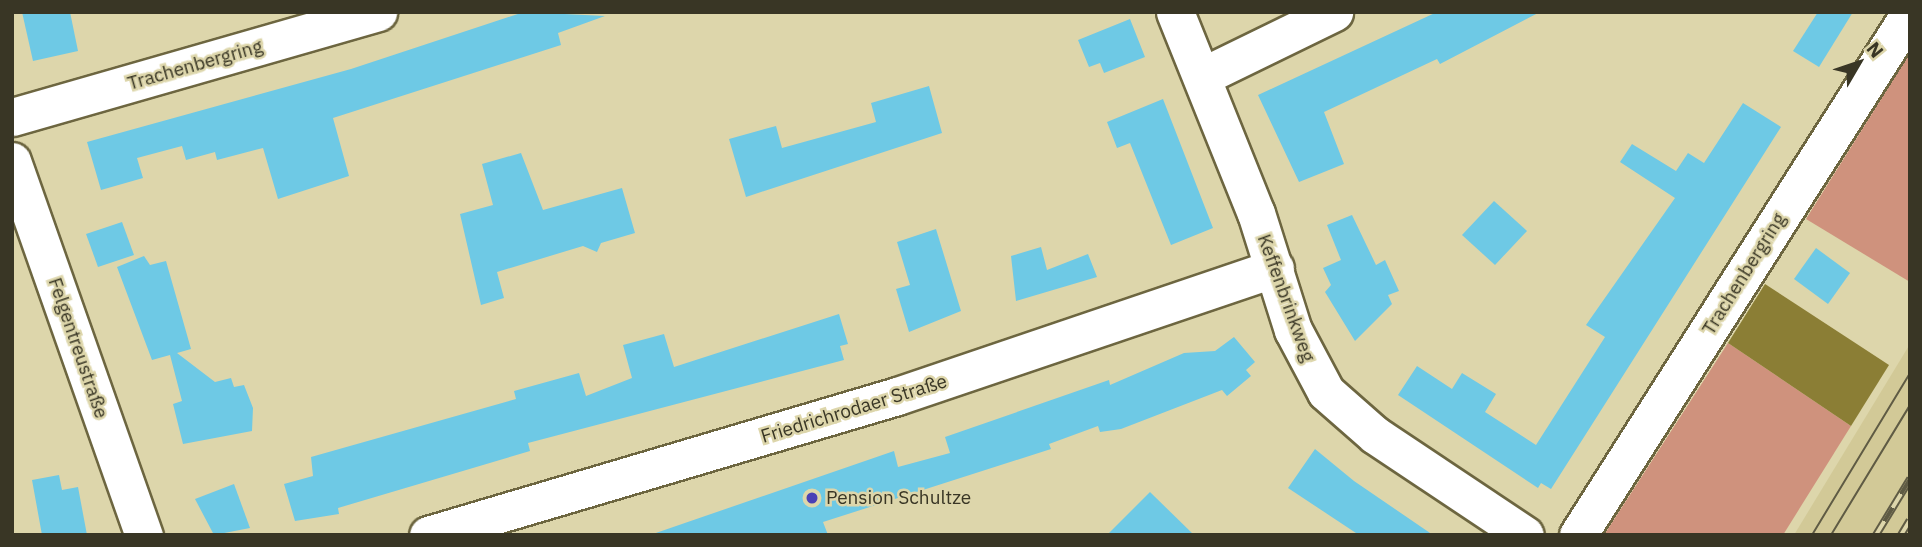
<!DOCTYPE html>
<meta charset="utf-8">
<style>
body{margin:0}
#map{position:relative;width:1922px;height:547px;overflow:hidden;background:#ddd6ab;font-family:"IBM Plex Sans",sans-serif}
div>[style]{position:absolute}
.built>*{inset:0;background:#d2c997}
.green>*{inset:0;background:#cf927d}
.water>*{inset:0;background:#8b7e35}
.building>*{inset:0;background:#6ec9e5}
.roads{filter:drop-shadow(2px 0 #6d6640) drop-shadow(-2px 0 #6d6640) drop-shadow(0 2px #6d6640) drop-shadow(0 -2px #6d6640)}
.minor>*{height:37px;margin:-18.5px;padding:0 18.5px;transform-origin:18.5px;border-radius:18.5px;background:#fff}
.tram>*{height:2px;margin:-1px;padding:0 1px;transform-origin:1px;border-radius:1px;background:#5f5b44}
.rail>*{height:8px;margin-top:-4px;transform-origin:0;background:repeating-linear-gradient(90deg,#ddd6ab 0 16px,#5f5b44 0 32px);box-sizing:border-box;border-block:2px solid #5f5b44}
.dots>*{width:19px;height:19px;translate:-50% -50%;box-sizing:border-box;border:4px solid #ddd6ab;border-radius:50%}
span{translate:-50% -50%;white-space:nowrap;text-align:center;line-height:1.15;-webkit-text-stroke:5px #ddd6ab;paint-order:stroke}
.street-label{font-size:19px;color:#393625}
.poi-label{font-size:19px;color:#393625}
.left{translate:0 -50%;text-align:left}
.frame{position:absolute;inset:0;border:14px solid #393625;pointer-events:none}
.north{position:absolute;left:1824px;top:28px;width:70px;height:70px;-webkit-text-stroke:5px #ddd6ab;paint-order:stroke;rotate:51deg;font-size:19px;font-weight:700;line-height:28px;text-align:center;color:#393625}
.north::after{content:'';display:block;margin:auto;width:24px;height:32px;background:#393625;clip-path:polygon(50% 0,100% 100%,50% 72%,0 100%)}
</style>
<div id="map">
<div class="built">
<i style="clip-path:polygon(1910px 344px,1910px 535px,1794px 535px)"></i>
</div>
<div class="green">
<i style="clip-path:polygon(1910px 53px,1910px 282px,1806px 219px)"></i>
<i style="clip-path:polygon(1728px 343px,1851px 426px,1783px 535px,1604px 535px)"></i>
</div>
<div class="water">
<i style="clip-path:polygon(1765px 284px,1889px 365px,1851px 426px,1728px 343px)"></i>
</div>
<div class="building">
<i style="clip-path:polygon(22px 12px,70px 12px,78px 51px,33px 61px)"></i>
<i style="clip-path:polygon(524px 12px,605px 16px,558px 33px,561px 45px,333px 118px,349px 176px,278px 199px,263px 148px,217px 160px,215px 152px,186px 160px,182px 146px,137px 158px,143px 178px,101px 190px,87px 142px,351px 69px)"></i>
<i style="clip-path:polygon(1437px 12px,1540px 12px,1440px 64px,1437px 59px,1324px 112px,1344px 164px,1299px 182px,1258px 95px)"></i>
<i style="clip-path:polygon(1818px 12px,1853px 12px,1819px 67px,1793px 51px)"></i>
<i style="clip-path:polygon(1130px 19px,1145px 57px,1104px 73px,1100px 63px,1089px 67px,1078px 40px)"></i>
<i style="clip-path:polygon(929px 86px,942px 133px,746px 197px,729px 139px,776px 126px,782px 148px,876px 122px,871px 103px)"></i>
<i style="clip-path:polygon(1163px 99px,1213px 228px,1171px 245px,1130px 143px,1117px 148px,1107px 122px)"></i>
<i style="clip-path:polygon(1743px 103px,1781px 127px,1551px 489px,1541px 483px,1538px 488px,1398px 395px,1417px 366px,1452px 389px,1462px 373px,1496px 394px,1485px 412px,1536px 445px,1605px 337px,1586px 325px,1675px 198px,1620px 162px,1632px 144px,1676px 171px,1688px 153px,1704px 163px)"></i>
<i style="clip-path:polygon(521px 153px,543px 210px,622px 188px,635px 233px,601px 243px,597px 252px,583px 246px,497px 272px,504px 298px,481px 305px,460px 214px,493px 205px,482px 164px)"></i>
<i style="clip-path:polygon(1494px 201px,1527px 231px,1495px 265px,1462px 235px)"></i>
<i style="clip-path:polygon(1352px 215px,1376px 265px,1385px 260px,1399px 291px,1388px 295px,1392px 304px,1355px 341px,1325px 292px,1331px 285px,1323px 268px,1341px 260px,1327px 225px)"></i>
<i style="clip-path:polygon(122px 222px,134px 255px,98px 267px,86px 234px)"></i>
<i style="clip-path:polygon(936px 229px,961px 311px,909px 332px,896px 289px,910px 285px,897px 242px)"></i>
<i style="clip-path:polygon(1041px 247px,1047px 270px,1088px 254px,1097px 277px,1016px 301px,1011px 256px)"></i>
<i style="clip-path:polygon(1816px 248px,1850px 273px,1828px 304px,1794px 279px)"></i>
<i style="clip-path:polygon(144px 256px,150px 265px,166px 261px,191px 349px,177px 353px,215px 382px,231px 378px,234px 387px,244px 385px,253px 408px,252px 431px,183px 444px,173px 404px,182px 401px,170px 355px,152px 360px,117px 267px)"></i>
<i style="clip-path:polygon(839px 314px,848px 344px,840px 346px,844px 360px,528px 443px,530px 451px,338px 508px,339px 514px,295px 521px,284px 484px,313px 476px,311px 457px,516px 399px,514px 391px,579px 373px,586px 396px,632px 378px,623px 345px,653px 337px,664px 334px,674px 367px)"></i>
<i style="clip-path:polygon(1234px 337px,1255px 362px,1246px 370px,1251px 376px,1227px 396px,1222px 390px,1121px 429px,1100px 432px,1098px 426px,1049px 444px,1051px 449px,823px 522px,828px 535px,650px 535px,894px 451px,898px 467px,950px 453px,945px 437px,1109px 380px,1110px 385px,1184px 353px,1215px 351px)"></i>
<i style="clip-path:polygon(1315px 449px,1354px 481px,1433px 535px,1359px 535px,1288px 488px)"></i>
<i style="clip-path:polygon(59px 475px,62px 490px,78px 487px,87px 535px,42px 535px,32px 480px)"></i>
<i style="clip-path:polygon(234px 484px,250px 528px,214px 535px,195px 499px)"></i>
<i style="clip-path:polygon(1150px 492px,1194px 535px,1107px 535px)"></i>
</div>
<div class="roads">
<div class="minor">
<i style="left:1175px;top:12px;width:217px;rotate:68.1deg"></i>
<i style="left:1256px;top:213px;width:123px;rotate:72.5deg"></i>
<i style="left:1293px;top:330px;width:70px;rotate:62deg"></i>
<i style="left:1326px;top:392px;width:65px;rotate:41.3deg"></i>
<i style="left:1375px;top:435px;width:180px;rotate:33.7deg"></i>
<i style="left:1203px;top:76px;width:146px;rotate:-26deg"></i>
<i style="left:12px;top:117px;width:381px;rotate:-16deg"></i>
<i style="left:12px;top:161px;width:397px;rotate:70.6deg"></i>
<i style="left:428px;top:535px;width:489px;rotate:-16.5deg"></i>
<i style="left:897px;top:396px;width:399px;rotate:-18.7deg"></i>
<i style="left:1578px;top:535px;width:619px;rotate:-57.54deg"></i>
</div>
</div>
<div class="tram">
<i style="left:1812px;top:535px;width:189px;rotate:-58.8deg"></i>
<i style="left:1831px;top:535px;width:152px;rotate:-58.7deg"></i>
</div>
<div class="rail">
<i style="left:1876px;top:535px;width:66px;rotate:-58.7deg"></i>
<i style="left:1901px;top:535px;width:17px;rotate:-59deg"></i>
</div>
<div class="dots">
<i style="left:812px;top:498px;background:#4940b6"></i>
</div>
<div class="street-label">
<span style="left:195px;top:65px;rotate:-16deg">Trachenbergring</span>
<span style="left:1744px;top:274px;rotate:-58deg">Trachenbergring</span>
<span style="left:1286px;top:298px;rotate:70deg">Keffenbrinkweg</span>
<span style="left:78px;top:348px;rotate:71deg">Felgentreustraße</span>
<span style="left:854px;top:409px;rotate:-17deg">Friedrichrodaer Straße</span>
</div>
<div class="poi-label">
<span class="left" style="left:826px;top:498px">Pension Schultze</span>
</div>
<div class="frame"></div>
<div class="north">N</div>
</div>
